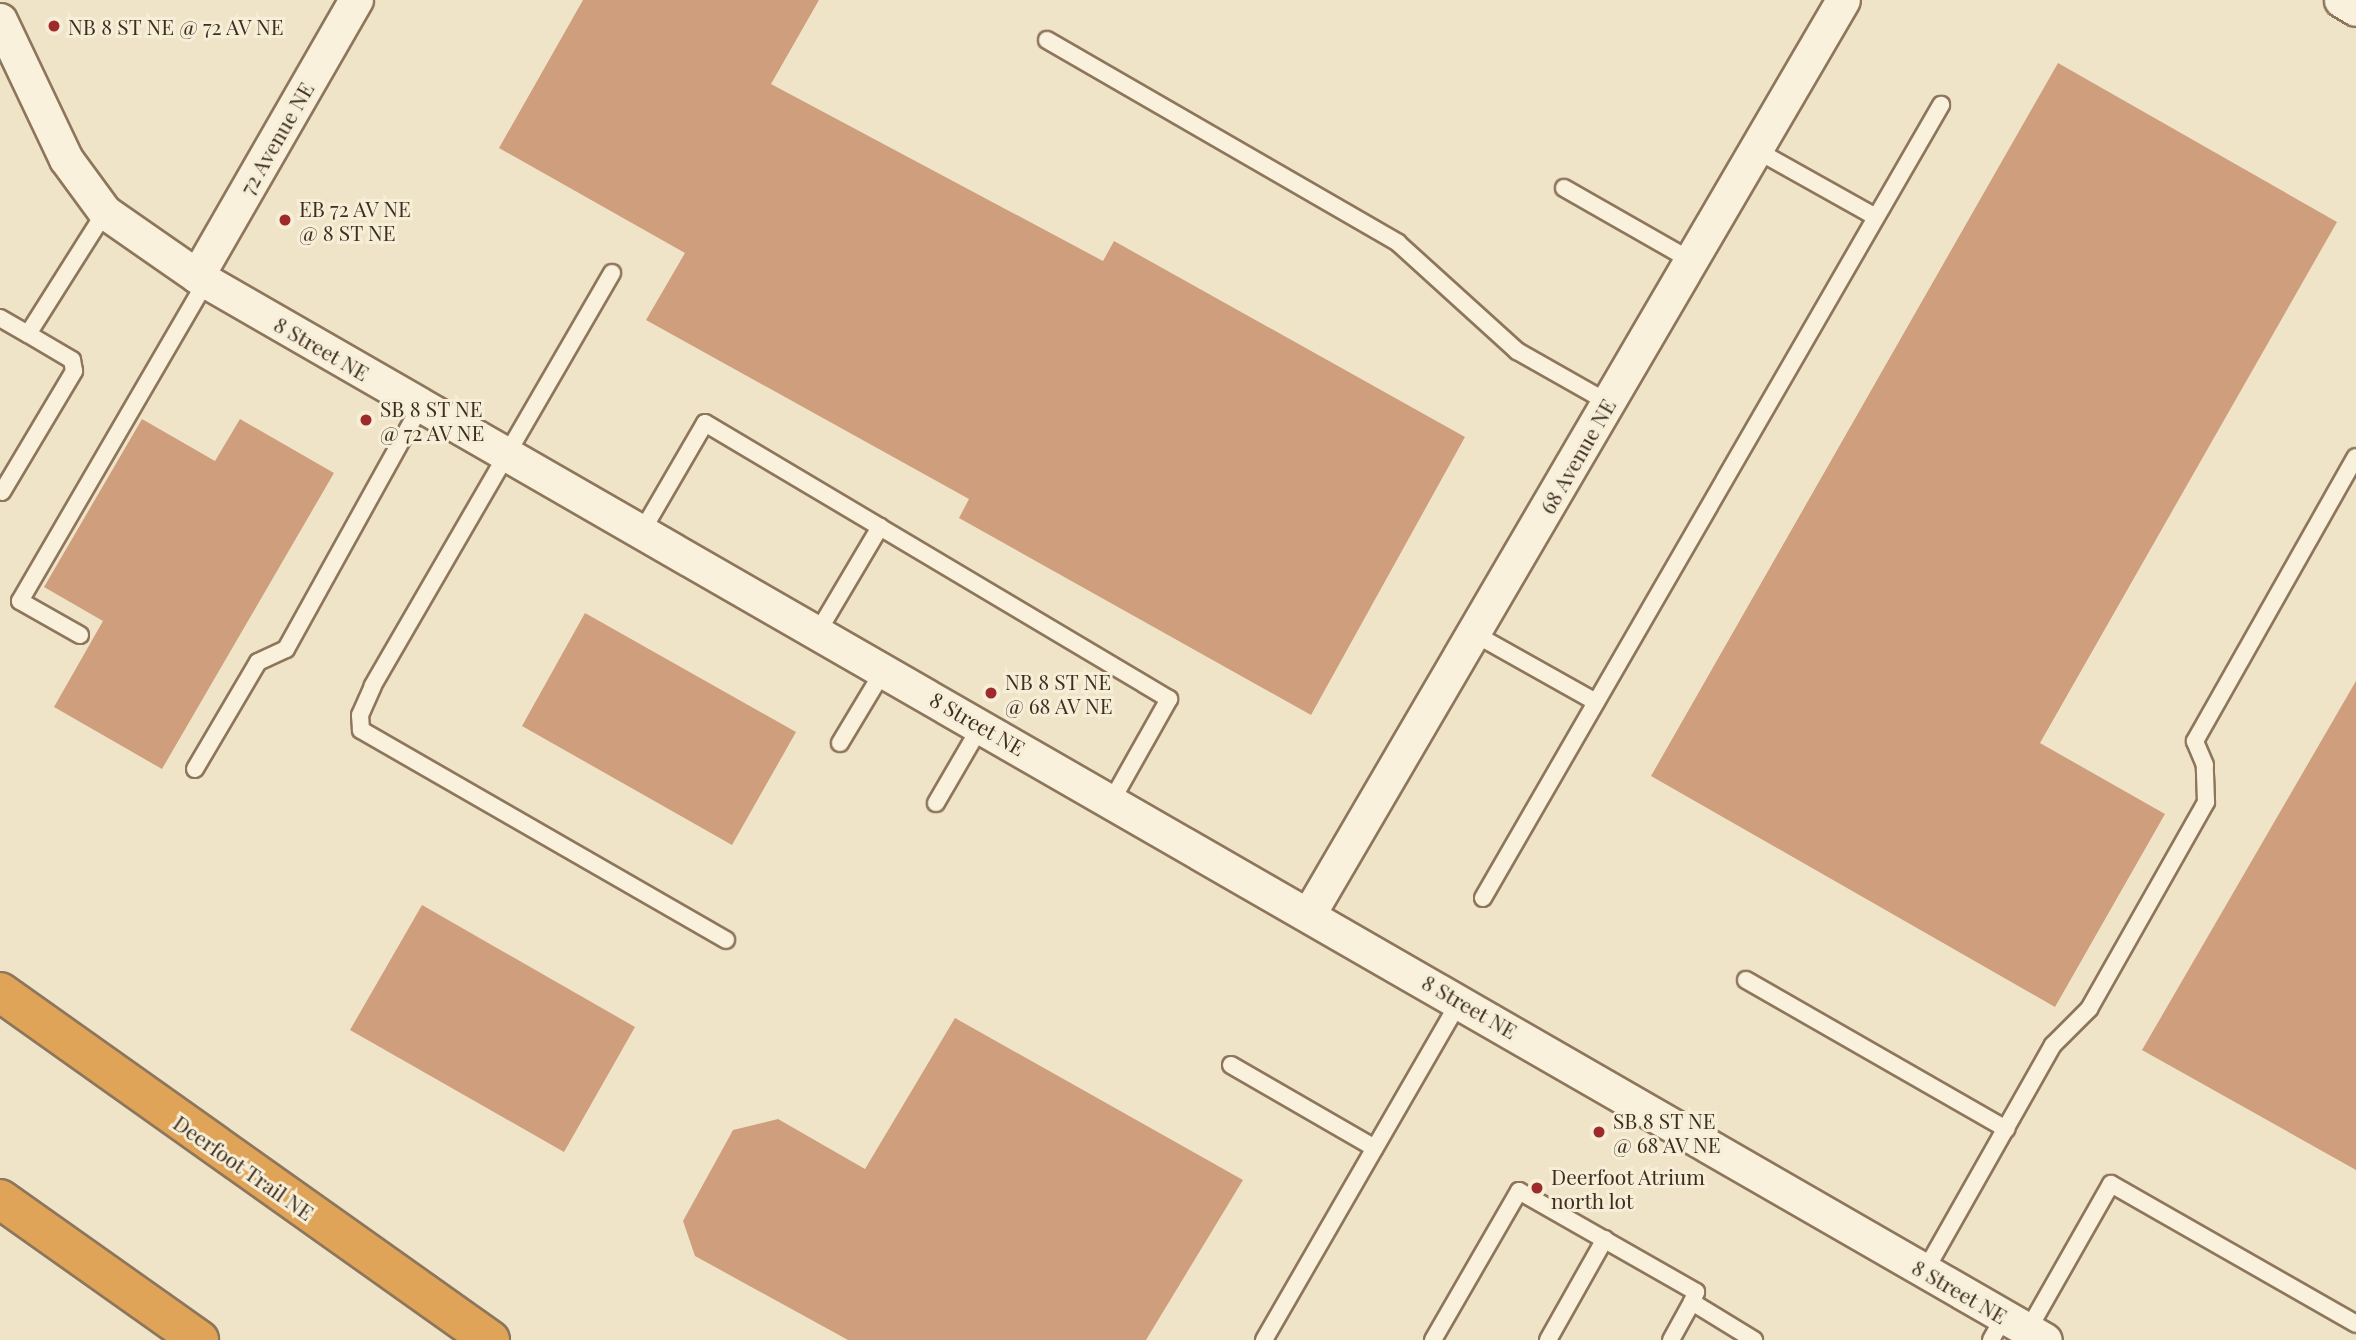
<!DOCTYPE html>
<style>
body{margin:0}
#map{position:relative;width:2356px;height:1340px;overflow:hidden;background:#f0e4c8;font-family:"Playfair Display",serif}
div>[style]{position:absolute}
.building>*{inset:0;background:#cf9f7d}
.roads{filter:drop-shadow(2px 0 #8d765c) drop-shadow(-2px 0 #8d765c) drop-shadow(0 2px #8d765c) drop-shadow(0 -2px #8d765c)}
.service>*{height:16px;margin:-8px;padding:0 8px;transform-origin:8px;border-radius:8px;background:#faf1dc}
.minor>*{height:33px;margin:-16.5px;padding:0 16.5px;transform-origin:16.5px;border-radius:16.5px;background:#faf1dc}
.motorway>*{height:38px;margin:-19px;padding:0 19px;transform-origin:19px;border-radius:19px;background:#e0a458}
.dots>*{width:19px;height:19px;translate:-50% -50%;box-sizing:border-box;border:4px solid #f7eed8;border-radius:50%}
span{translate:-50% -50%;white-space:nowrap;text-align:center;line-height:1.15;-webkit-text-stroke:6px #f7eed8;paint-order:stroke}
.poi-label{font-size:21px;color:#3d2e20}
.left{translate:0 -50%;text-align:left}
.street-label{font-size:21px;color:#3d2e20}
</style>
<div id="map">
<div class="building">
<i style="clip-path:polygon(583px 0,819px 0,771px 84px,1103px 261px,1114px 241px,1465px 437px,1311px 715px,959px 518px,969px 499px,646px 320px,685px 253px,499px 148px)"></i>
<i style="clip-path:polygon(2058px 63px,2337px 222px,2040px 743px,2165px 814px,2055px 1007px,1651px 776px)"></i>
<i style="clip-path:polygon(142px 419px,215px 461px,240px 419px,334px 473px,162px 769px,54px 707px,103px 621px,44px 587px)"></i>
<i style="clip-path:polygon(585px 613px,796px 732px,732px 845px,522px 726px)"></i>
<i style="clip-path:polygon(2356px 681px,2356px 1170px,2142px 1050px)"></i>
<i style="clip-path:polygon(422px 905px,635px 1027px,564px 1152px,350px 1030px)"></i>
<i style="clip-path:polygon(955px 1018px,1243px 1180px,1146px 1340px,848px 1340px,695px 1256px,683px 1221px,733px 1130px,778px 1119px,865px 1169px)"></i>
</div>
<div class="roads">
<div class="service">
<i style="left:1047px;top:40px;width:405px;rotate:30deg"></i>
<i style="left:1398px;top:243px;width:161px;rotate:42.2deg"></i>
<i style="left:1517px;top:351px;width:106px;rotate:29.5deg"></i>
<i style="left:1756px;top:150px;width:137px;rotate:29.2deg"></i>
<i style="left:1564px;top:188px;width:147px;rotate:29.7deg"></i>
<i style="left:612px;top:273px;width:477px;rotate:120.1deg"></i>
<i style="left:373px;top:686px;width:32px;rotate:114deg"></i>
<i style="left:360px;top:715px;width:15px;rotate:86deg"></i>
<i style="left:361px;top:730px;width:421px;rotate:29.9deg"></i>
<i style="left:0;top:318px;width:32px;rotate:30deg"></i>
<i style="left:28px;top:334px;width:144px;rotate:-57.7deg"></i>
<i style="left:2px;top:492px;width:141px;rotate:-59.2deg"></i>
<i style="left:74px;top:371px;width:11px;rotate:-100deg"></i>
<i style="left:72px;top:360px;width:51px;rotate:-149.4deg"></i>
<i style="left:641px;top:533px;width:127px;rotate:-59.8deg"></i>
<i style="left:705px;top:423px;width:540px;rotate:30.75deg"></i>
<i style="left:1169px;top:699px;width:116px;rotate:119.4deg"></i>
<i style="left:819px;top:630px;width:120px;rotate:-59.4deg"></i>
<i style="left:1473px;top:633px;width:141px;rotate:29.3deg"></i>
<i style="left:80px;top:635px;width:69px;rotate:-150.5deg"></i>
<i style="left:20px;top:601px;width:370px;rotate:-59.8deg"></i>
<i style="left:840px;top:743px;width:87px;rotate:-59deg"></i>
<i style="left:195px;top:769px;width:124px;rotate:-59.5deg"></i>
<i style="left:258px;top:662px;width:31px;rotate:-25deg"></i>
<i style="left:286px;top:649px;width:279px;rotate:-61deg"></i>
<i style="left:936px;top:803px;width:91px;rotate:-59.8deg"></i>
<i style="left:1483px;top:898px;width:916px;rotate:-59.99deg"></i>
<i style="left:1746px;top:980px;width:300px;rotate:29.8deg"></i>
<i style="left:1231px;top:1065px;width:166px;rotate:30deg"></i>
<i style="left:1925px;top:1271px;width:260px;rotate:-60.5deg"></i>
<i style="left:2053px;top:1045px;width:51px;rotate:-45deg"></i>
<i style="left:2089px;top:1009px;width:238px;rotate:-60.5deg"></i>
<i style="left:2206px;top:802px;width:37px;rotate:-92deg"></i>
<i style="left:2205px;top:765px;width:26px;rotate:-113deg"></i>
<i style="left:2195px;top:741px;width:326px;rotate:-60.5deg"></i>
<i style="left:2028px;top:1330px;width:168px;rotate:-60.4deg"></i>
<i style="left:2111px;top:1184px;width:282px;rotate:29.7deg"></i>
<i style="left:1264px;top:1340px;width:392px;rotate:-60deg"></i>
<i style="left:1433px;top:1340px;width:172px;rotate:-60deg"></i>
<i style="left:1519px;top:1191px;width:204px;rotate:29.7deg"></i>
<i style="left:1696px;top:1292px;width:11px;rotate:112deg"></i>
<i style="left:1692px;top:1302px;width:73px;rotate:31.5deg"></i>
<i style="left:1548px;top:1340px;width:116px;rotate:-60.6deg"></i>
<i style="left:1671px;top:1340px;width:43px;rotate:-61.1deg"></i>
<i style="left:1991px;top:1340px;width:26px;rotate:-61deg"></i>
</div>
<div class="minor">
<i style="left:2341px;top:0;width:17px;rotate:31deg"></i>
<i style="left:0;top:20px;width:154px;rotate:64.6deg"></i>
<i style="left:66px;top:159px;width:66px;rotate:53.7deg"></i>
<i style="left:105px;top:212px;width:112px;rotate:34.8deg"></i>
<i style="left:197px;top:276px;width:2132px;rotate:29.93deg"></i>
<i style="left:197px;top:276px;width:319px;rotate:-60.1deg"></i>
<i style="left:1310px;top:912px;width:1056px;rotate:-59.7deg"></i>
</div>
<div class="motorway">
<i style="left:0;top:992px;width:601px;rotate:35.38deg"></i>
<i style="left:0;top:1199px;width:244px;rotate:35.3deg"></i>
</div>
</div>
<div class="dots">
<i style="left:54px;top:26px;background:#9e2a2b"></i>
<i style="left:285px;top:220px;background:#9e2a2b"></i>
<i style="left:366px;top:420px;background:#9e2a2b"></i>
<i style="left:991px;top:693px;background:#9e2a2b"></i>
<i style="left:1599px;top:1132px;background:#9e2a2b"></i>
<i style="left:1537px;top:1188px;background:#9e2a2b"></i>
</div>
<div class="poi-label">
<span class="left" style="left:68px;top:26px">NB 8 ST NE @ 72 AV NE</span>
<span class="left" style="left:299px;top:220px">EB 72 AV NE<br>@ 8 ST NE</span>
<span class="left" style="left:380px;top:420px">SB 8 ST NE<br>@ 72 AV NE</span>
<span class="left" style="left:1005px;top:693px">NB 8 ST NE<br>@ 68 AV NE</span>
<span class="left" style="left:1613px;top:1132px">SB 8 ST NE<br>@ 68 AV NE</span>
<span class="left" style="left:1551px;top:1188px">Deerfoot Atrium<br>north lot</span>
</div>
<div class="street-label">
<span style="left:276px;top:138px;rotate:-60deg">72 Avenue NE</span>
<span style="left:322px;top:348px;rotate:30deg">8 Street NE</span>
<span style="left:1577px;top:456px;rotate:-60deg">68 Avenue NE</span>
<span style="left:978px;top:723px;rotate:30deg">8 Street NE</span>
<span style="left:1470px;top:1006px;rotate:30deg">8 Street NE</span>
<span style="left:244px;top:1167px;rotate:35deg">Deerfoot Trail NE</span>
<span style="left:1960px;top:1291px;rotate:30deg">8 Street NE</span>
</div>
</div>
